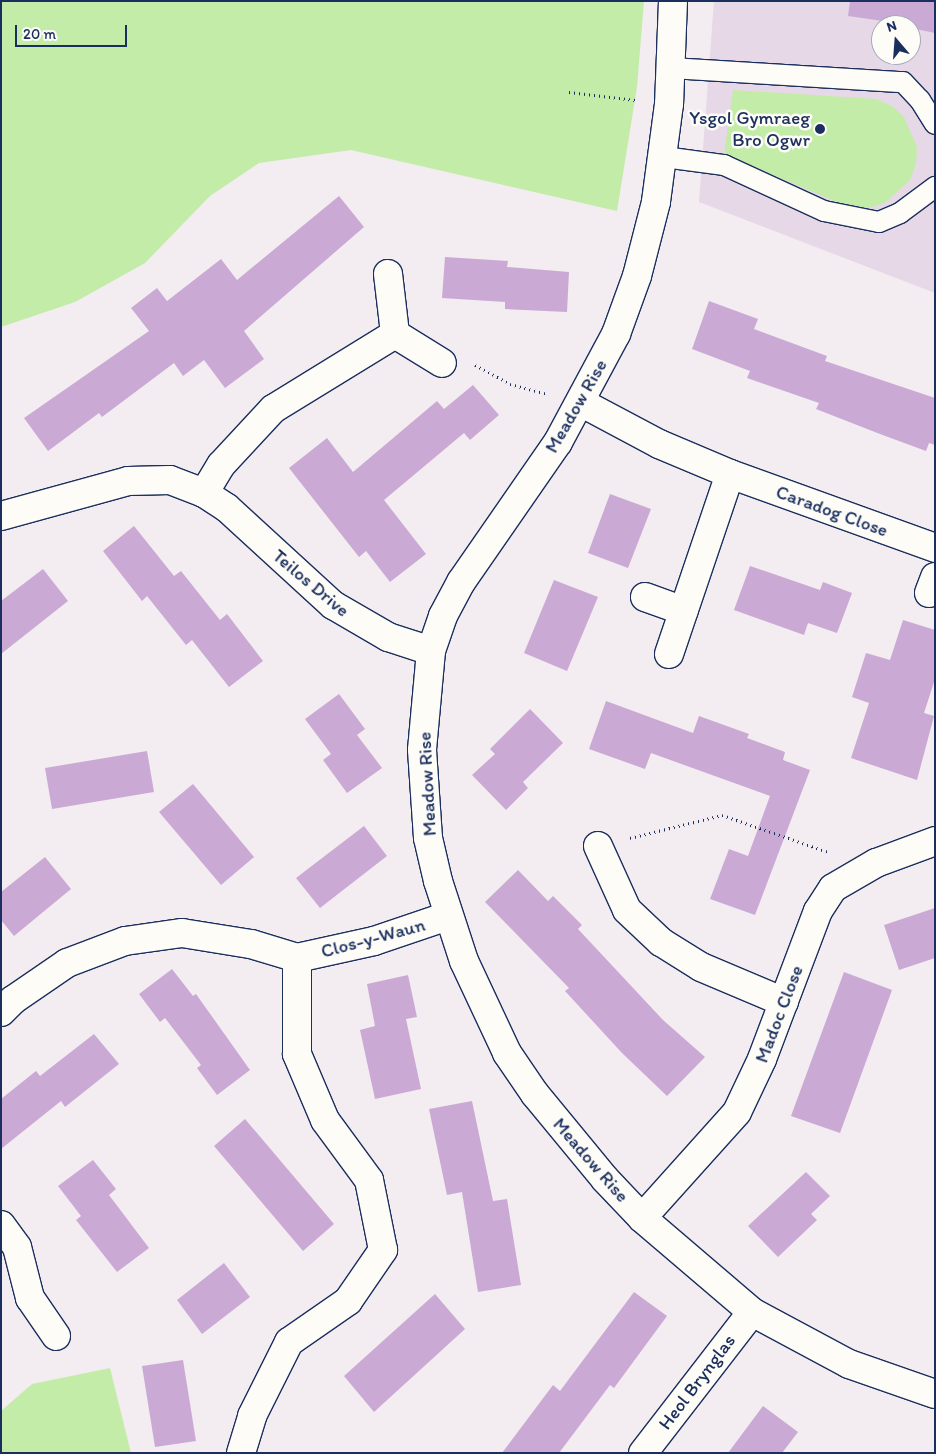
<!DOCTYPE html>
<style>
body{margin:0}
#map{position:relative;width:936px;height:1454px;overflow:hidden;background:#f3ecf0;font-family:Itim,sans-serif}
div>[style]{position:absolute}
.built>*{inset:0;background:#e7d8e8}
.green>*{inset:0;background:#c3eca8}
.building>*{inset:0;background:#caaad5}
.path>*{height:3px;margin-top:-1.5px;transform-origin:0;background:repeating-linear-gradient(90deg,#1b2f5e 0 1px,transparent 0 5px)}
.roads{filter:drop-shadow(1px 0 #1b2f5e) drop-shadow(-1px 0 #1b2f5e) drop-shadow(0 1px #1b2f5e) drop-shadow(0 -1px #1b2f5e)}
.service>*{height:20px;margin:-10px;padding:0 10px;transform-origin:10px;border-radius:10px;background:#fdfcf7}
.minor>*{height:28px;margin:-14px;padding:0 14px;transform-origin:14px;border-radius:14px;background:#fdfcf7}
.dots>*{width:14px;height:14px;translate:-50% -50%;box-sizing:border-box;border:2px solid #fdfcf7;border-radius:50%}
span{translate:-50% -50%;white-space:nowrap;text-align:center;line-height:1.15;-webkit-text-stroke:5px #fdfcf7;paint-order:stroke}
.poi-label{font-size:19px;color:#1b2f5e}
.right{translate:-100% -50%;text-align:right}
.street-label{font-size:19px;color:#1b2f5e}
.frame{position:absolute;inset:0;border:2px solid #1b2f5e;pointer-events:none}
.north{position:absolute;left:871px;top:15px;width:50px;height:50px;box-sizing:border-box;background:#fdfcf7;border:1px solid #a3aaba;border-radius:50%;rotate:342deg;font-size:14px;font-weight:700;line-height:20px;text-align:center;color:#1b2f5e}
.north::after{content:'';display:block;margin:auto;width:18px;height:22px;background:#1b2f5e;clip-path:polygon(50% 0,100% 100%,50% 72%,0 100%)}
.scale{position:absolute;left:15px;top:25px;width:112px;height:22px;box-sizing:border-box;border:2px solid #1b2f5e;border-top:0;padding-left:6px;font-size:15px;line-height:18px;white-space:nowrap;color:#1b2f5e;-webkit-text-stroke:4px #fdfcf7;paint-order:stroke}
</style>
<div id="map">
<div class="built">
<i style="clip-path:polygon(evenodd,714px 1px,935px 1px,935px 293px,699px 202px,714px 1px,881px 25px,911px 25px,911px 55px,881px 55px,881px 25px)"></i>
</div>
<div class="green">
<i style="clip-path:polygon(1px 1px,644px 1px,637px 87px,617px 211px,351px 150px,259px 163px,210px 196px,145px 263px,75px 302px,1px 327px)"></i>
<i style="clip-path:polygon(733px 90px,877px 99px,892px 106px,904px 117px,917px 147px,916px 164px,910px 180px,885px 203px,868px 208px,851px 208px,724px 154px)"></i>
<i style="clip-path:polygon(110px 1368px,131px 1453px,1px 1453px,1px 1411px,32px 1384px)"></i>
</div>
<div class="building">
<i style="clip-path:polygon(850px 1px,935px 1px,935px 33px,911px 28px,911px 25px,848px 16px)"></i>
<i style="clip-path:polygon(339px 196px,364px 227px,244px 331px,264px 359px,225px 388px,204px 360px,183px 376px,174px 363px,102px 417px,99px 413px,48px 451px,24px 418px,149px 331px,131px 308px,157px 288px,167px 301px,221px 259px,237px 280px)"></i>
<i style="clip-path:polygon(445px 257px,508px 261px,507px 267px,569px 272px,567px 312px,505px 309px,505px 302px,442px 298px)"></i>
<i style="clip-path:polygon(709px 301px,758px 319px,754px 329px,827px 356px,825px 361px,935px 398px,935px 445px,929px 443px,926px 451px,880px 434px,816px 409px,819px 403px,747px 378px,750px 371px,692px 349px)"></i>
<i style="clip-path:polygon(473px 385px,499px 415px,470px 440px,464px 433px,384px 500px,426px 554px,390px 582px,366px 551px,359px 557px,289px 468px,327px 438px,353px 472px,437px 401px,444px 409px)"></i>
<i style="clip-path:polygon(610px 494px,651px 509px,628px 568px,588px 553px)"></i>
<i style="clip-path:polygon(134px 526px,174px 576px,181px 571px,220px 620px,227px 614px,263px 661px,229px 687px,192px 640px,186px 645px,147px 596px,142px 601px,103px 551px)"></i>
<i style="clip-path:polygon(750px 566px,820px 590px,823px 582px,852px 593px,837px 633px,808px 623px,804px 635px,734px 610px)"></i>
<i style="clip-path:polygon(43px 569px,68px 601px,1px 654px,1px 601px)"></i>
<i style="clip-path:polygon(554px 580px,598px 597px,567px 671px,524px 653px)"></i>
<i style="clip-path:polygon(903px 620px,935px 630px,935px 679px,924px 713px,934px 716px,917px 780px,851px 758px,869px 703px,852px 697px,866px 653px,890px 660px)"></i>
<i style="clip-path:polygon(339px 694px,365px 729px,357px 735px,382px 768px,347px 793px,323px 760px,331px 754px,305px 719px)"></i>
<i style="clip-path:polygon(606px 701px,693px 733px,699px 716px,749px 734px,747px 738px,785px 752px,783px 760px,810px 770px,755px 915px,710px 899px,729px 849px,748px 856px,770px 796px,651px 753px,645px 769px,589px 749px)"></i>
<i style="clip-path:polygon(530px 709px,563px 743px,523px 782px,528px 788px,506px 810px,472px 775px,495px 754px,490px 749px)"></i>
<i style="clip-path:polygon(147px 751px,154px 792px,52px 809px,45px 768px)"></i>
<i style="clip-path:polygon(193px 784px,254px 857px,221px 885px,159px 812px)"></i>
<i style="clip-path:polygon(364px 826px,387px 856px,320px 908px,296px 878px)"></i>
<i style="clip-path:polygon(45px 857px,71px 889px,14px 936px,1px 920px,1px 892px)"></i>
<i style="clip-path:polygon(518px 870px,548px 901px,553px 896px,582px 925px,578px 929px,663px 1020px,705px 1057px,667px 1096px,622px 1053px,565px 991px,569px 988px,485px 902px)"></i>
<i style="clip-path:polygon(935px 908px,935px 958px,899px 970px,884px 925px)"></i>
<i style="clip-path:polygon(172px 969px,193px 996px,196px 994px,250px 1070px,217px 1095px,197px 1068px,201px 1065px,165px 1018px,160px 1022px,139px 994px)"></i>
<i style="clip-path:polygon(844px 972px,892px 990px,840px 1133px,791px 1116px)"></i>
<i style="clip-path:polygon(408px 975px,417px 1017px,406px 1019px,421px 1089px,375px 1099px,360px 1030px,375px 1026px,367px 984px)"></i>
<i style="clip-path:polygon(94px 1034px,119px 1064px,65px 1107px,61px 1101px,1px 1149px,1px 1099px,36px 1071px,40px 1076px)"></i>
<i style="clip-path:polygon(472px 1101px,493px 1201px,507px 1199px,521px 1285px,478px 1292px,462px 1192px,447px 1195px,429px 1109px)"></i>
<i style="clip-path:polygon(245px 1119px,334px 1224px,303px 1251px,214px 1146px)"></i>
<i style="clip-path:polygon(93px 1160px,116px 1189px,109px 1195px,149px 1248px,117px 1272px,76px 1220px,81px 1216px,58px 1186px)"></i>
<i style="clip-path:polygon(806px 1172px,830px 1196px,811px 1214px,817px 1220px,778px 1257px,748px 1226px)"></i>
<i style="clip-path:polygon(224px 1263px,250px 1297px,202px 1334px,177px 1300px)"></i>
<i style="clip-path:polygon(634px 1292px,667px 1316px,614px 1388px,610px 1385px,559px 1453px,502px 1453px,553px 1385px,560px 1391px)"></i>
<i style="clip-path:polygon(435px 1294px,465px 1329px,374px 1412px,344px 1376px)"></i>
<i style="clip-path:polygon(183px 1360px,196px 1441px,155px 1447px,142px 1366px)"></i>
<i style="clip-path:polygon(763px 1406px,798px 1432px,782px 1453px,728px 1453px)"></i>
</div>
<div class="path">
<i style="left:569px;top:92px;width:67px;rotate:6.8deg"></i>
<i style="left:475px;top:365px;width:40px;rotate:28deg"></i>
<i style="left:510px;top:384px;width:38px;rotate:15deg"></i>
<i style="left:630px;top:838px;width:95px;rotate:-14deg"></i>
<i style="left:722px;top:815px;width:112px;rotate:19.2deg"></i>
</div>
<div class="roads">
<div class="service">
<i style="left:671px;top:68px;width:232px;rotate:3.5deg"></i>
<i style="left:903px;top:82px;width:25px;rotate:47deg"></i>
<i style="left:920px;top:100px;width:28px;rotate:58deg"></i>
<i style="left:664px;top:157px;width:61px;rotate:7.6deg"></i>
<i style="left:724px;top:165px;width:110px;rotate:24.7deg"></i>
<i style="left:824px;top:211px;width:56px;rotate:11.3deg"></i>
<i style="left:879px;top:222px;width:23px;rotate:-23deg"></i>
<i style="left:900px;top:213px;width:44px;rotate:-36.6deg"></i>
</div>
<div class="minor">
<i style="left:673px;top:1px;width:103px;rotate:92.2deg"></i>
<i style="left:669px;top:104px;width:99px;rotate:97.6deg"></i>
<i style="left:656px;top:202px;width:76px;rotate:104.4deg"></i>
<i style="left:637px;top:276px;width:62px;rotate:109.9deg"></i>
<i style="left:616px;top:334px;width:123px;rotate:118.2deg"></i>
<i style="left:558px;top:442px;width:170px;rotate:124.7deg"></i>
<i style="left:461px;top:582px;width:38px;rotate:118deg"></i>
<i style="left:443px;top:616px;width:37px;rotate:109deg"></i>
<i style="left:431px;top:651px;width:99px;rotate:95.2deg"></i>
<i style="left:422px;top:750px;width:88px;rotate:86.1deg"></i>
<i style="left:428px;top:838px;width:44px;rotate:76.9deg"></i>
<i style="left:438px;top:881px;width:84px;rotate:72deg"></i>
<i style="left:464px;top:961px;width:102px;rotate:64.9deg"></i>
<i style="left:507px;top:1053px;width:50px;rotate:55.7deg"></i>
<i style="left:535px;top:1094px;width:110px;rotate:50.5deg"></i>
<i style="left:605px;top:1179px;width:54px;rotate:46.5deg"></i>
<i style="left:642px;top:1218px;width:145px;rotate:40.5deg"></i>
<i style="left:752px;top:1312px;width:110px;rotate:28.2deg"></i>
<i style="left:849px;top:1364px;width:91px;rotate:19.2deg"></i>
<i style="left:388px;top:274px;width:60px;rotate:83.3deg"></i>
<i style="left:395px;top:334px;width:55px;rotate:31.7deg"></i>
<i style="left:395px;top:334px;width:143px;rotate:148.4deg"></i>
<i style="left:273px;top:409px;width:76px;rotate:132.9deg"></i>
<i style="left:221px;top:465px;width:33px;rotate:121deg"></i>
<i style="left:204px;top:493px;width:27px;rotate:33deg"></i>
<i style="left:227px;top:508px;width:144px;rotate:42.5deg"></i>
<i style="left:333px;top:605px;width:64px;rotate:30.2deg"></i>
<i style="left:388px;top:637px;width:45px;rotate:18deg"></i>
<i style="left:582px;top:403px;width:87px;rotate:28deg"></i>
<i style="left:659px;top:444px;width:77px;rotate:22.9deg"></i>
<i style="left:730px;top:474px;width:218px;rotate:19.8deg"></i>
<i style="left:1px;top:516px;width:132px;rotate:-15.4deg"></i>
<i style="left:128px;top:481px;width:42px;rotate:-1.4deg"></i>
<i style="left:170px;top:480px;width:36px;rotate:21deg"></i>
<i style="left:929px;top:593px;width:17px;rotate:-69deg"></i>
<i style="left:645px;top:597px;width:41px;rotate:19.7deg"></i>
<i style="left:669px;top:654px;width:190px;rotate:-71.3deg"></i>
<i style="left:598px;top:846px;width:70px;rotate:65.6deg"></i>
<i style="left:627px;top:910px;width:47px;rotate:43.3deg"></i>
<i style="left:661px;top:942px;width:47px;rotate:32deg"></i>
<i style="left:701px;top:967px;width:90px;rotate:22.9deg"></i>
<i style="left:1px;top:1012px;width:17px;rotate:-45deg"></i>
<i style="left:13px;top:1000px;width:65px;rotate:-34.4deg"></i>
<i style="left:67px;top:963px;width:62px;rotate:-20.8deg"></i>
<i style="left:125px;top:941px;width:58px;rotate:-8deg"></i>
<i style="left:182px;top:933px;width:70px;rotate:9.1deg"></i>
<i style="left:251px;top:944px;width:48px;rotate:16.9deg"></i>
<i style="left:642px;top:1218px;width:142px;rotate:-48.1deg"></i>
<i style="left:737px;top:1112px;width:59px;rotate:-64.7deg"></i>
<i style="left:762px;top:1059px;width:158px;rotate:-69.3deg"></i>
<i style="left:818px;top:911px;width:27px;rotate:-57deg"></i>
<i style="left:833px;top:888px;width:50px;rotate:-30.2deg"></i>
<i style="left:876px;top:863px;width:63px;rotate:-20.4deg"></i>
<i style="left:1px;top:1225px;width:27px;rotate:54deg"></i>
<i style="left:17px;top:1247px;width:53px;rotate:75.7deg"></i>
<i style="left:30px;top:1298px;width:46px;rotate:55.6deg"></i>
<i style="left:241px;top:1453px;width:39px;rotate:-73deg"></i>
<i style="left:252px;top:1416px;width:83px;rotate:-63.4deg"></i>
<i style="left:289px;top:1342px;width:72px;rotate:-34.8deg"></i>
<i style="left:348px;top:1301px;width:62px;rotate:-55.5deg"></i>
<i style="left:383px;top:1250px;width:71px;rotate:-101.3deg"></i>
<i style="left:369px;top:1180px;width:74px;rotate:-126.3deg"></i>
<i style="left:325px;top:1120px;width:72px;rotate:-113deg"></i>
<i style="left:297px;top:1054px;width:96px;rotate:-90deg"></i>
<i style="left:297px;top:958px;width:79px;rotate:-12.4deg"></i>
<i style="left:374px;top:941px;width:78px;rotate:-18.7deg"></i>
<i style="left:643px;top:1453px;width:178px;rotate:-52.3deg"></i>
</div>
</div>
<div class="dots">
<i style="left:820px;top:129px;background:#1b2f5e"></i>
</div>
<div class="poi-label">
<span class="right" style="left:810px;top:129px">Ysgol Gymraeg<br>Bro Ogwr</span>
</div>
<div class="street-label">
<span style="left:576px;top:406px;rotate:-60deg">Meadow Rise</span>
<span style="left:832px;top:511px;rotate:20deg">Caradog Close</span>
<span style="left:311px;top:583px;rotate:40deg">Teilos Drive</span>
<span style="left:427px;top:784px;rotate:-93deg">Meadow Rise</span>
<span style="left:373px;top:938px;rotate:-15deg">Clos-y-Waun</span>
<span style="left:779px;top:1014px;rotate:-69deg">Madoc Close</span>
<span style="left:591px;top:1160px;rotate:49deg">Meadow Rise</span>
<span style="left:697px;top:1382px;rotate:-53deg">Heol Brynglas</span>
</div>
<div class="frame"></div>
<div class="north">N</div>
<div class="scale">20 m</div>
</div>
